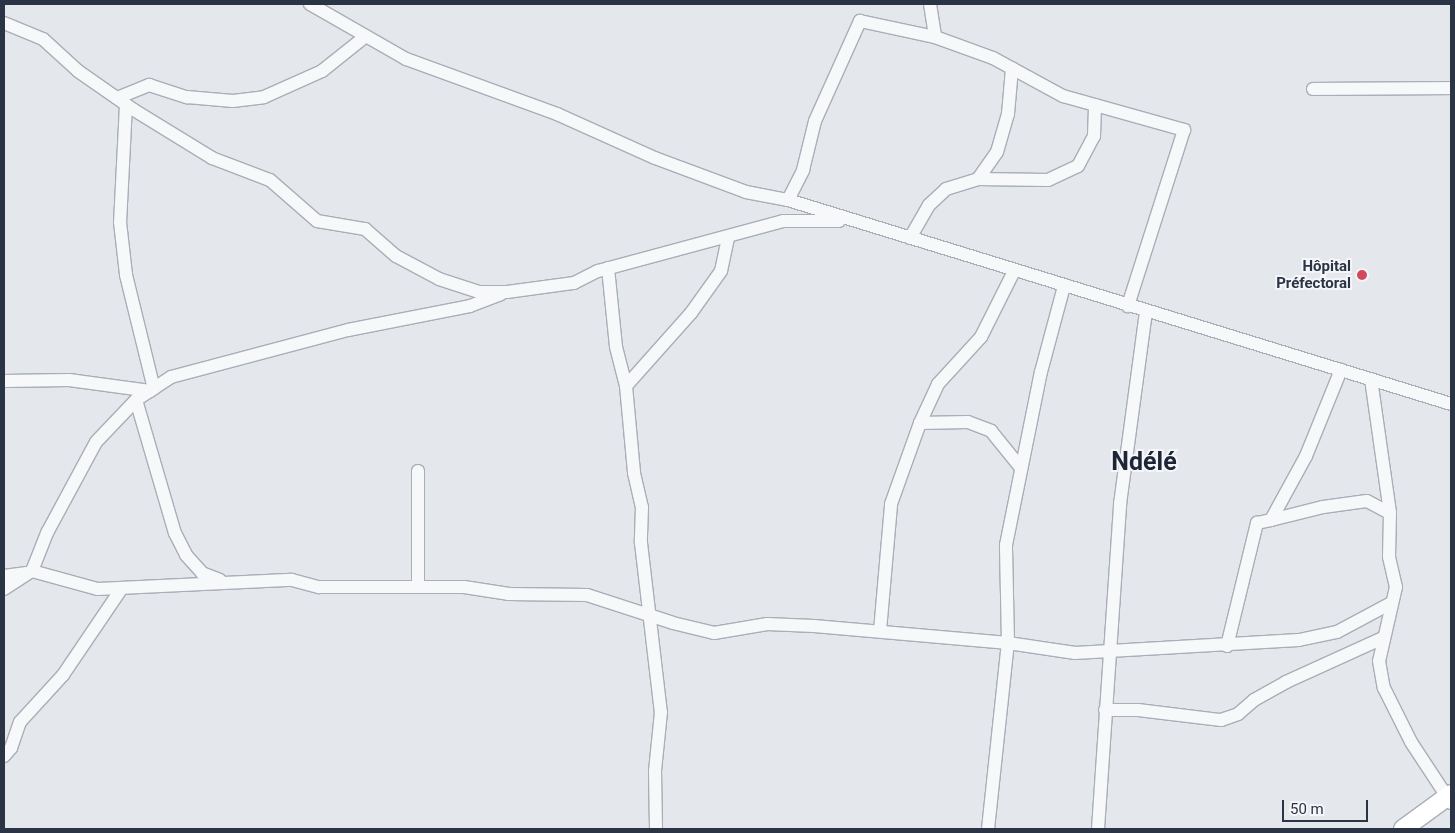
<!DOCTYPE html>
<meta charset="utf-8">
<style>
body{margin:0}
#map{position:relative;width:1455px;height:833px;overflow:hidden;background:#e4e7ec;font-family:Roboto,sans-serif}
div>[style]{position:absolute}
.roads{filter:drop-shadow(1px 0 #a9aeb7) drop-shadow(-1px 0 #a9aeb7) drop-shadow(0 1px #a9aeb7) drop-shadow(0 -1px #a9aeb7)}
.street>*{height:12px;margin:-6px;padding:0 6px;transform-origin:6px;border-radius:6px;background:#f7f8fa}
.secondary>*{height:18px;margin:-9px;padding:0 9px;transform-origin:9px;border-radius:9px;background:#fff}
.dots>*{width:14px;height:14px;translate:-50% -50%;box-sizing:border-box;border:2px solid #f4f6f9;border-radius:50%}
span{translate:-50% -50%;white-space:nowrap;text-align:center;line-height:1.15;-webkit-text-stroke:4px #f4f6f9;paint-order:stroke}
.poi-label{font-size:15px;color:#2b3445;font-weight:700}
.right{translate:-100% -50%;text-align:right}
.town-label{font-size:25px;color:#1d2536;font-weight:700}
.frame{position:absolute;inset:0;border:5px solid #2b3445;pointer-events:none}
.scale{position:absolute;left:1282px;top:800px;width:86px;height:22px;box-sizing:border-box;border:2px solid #2b3445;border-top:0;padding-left:6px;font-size:15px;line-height:18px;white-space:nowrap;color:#2b3445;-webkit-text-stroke:4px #f4f6f9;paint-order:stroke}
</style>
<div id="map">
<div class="roads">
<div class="street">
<i style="left:310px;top:4px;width:111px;rotate:29.8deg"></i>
<i style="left:406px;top:59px;width:161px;rotate:20deg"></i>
<i style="left:557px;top:114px;width:107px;rotate:24.2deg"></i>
<i style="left:655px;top:158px;width:97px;rotate:20.5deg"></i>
<i style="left:746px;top:192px;width:43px;rotate:10.8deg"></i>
<i style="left:788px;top:200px;width:694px;rotate:17.1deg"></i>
<i style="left:930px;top:4px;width:33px;rotate:81deg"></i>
<i style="left:4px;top:23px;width:42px;rotate:22.3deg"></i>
<i style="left:43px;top:39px;width:47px;rotate:42.4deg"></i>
<i style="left:78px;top:71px;width:68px;rotate:34.9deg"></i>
<i style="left:134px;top:110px;width:92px;rotate:31.6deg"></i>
<i style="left:212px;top:158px;width:62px;rotate:20.8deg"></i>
<i style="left:270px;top:180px;width:62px;rotate:41.1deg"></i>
<i style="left:317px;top:221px;width:49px;rotate:9.5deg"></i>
<i style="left:365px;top:229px;width:41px;rotate:41.1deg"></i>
<i style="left:396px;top:256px;width:49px;rotate:28.1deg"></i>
<i style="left:439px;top:279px;width:42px;rotate:18deg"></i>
<i style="left:479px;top:292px;width:28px"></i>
<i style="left:507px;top:292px;width:68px;rotate:-7.7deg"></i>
<i style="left:574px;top:283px;width:27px;rotate:-27deg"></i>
<i style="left:598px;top:271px;width:192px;rotate:-15.1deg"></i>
<i style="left:783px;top:221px;width:56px"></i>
<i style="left:1313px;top:89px;width:138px;rotate:-0.4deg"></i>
<i style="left:117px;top:98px;width:35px;rotate:-22deg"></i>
<i style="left:149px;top:85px;width:40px;rotate:18deg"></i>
<i style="left:187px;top:97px;width:46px;rotate:5deg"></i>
<i style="left:233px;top:101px;width:31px;rotate:-7deg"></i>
<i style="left:264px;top:97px;width:64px;rotate:-24.1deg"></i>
<i style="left:322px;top:71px;width:56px;rotate:-38.5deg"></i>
<i style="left:126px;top:105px;width:117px;rotate:92.9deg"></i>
<i style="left:120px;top:222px;width:53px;rotate:83.5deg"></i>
<i style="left:126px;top:275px;width:117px;rotate:76.2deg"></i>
<i style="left:978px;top:179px;width:70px;rotate:0.8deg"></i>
<i style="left:1048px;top:180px;width:33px;rotate:-25deg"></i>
<i style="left:1078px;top:166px;width:34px;rotate:-62deg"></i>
<i style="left:1094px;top:136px;width:31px;rotate:-88deg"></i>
<i style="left:788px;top:200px;width:34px;rotate:-63deg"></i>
<i style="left:803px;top:170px;width:50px;rotate:-76.2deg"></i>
<i style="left:815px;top:121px;width:110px;rotate:-65.8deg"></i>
<i style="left:860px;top:21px;width:77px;rotate:12deg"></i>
<i style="left:935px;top:37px;width:62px;rotate:19.9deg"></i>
<i style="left:993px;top:58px;width:80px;rotate:28.5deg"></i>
<i style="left:1063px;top:96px;width:126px;rotate:15.7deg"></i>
<i style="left:1184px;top:130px;width:185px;rotate:107.7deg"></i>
<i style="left:910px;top:238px;width:38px;rotate:-60deg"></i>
<i style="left:929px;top:205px;width:23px;rotate:-43deg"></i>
<i style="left:946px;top:189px;width:34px;rotate:-17deg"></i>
<i style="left:978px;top:179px;width:33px;rotate:-55deg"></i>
<i style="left:997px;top:152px;width:40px;rotate:-74deg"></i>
<i style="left:1008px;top:114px;width:46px;rotate:-85deg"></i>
<i style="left:608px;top:268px;width:79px;rotate:84.2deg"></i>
<i style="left:616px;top:347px;width:40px;rotate:75.6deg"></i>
<i style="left:626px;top:386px;width:87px;rotate:84.7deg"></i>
<i style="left:634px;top:473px;width:35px;rotate:77deg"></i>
<i style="left:642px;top:507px;width:36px;rotate:92deg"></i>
<i style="left:641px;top:543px;width:170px;rotate:83.3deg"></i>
<i style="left:661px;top:712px;width:59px;rotate:95.8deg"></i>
<i style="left:655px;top:771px;width:58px;rotate:89deg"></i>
<i style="left:1371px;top:379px;width:135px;rotate:81.9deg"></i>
<i style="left:1390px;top:513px;width:44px;rotate:91.3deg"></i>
<i style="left:1389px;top:557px;width:31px;rotate:77deg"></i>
<i style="left:1396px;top:587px;width:76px;rotate:102.9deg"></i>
<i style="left:1379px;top:661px;width:27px;rotate:80deg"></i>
<i style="left:1384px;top:688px;width:60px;rotate:63.4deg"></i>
<i style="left:1411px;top:742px;width:73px;rotate:56.7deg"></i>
<i style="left:4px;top:381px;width:65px;rotate:-0.9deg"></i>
<i style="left:69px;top:380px;width:82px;rotate:7.7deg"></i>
<i style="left:626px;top:386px;width:98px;rotate:-48.3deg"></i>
<i style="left:691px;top:313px;width:52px;rotate:-54.5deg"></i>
<i style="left:721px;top:271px;width:34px;rotate:-78deg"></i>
<i style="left:136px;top:400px;width:139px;rotate:73.7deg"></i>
<i style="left:175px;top:533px;width:25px;rotate:63deg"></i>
<i style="left:186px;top:555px;width:24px;rotate:48deg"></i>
<i style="left:202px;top:573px;width:19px;rotate:21deg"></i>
<i style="left:920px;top:423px;width:48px;rotate:-1.2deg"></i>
<i style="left:968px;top:422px;width:25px;rotate:21deg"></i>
<i style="left:991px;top:431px;width:48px;rotate:51deg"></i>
<i style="left:1271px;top:520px;width:54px;rotate:-14deg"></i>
<i style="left:1323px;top:507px;width:44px;rotate:-7.8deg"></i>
<i style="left:1367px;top:501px;width:26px;rotate:28deg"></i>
<i style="left:32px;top:571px;width:68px;rotate:15.3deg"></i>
<i style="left:98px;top:589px;width:194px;rotate:-2.7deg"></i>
<i style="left:292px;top:580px;width:28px;rotate:15deg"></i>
<i style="left:319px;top:587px;width:145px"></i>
<i style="left:464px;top:587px;width:46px;rotate:8.8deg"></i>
<i style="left:509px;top:594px;width:78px;rotate:0.7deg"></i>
<i style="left:587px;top:595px;width:90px;rotate:18deg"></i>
<i style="left:673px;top:623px;width:42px;rotate:13.7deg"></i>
<i style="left:714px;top:633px;width:54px;rotate:-9.6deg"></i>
<i style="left:767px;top:624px;width:47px;rotate:2.4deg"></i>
<i style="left:814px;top:626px;width:195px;rotate:5deg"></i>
<i style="left:1008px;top:643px;width:68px;rotate:8.5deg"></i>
<i style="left:1075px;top:653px;width:224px;rotate:-3.3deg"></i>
<i style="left:1299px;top:640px;width:39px;rotate:-12deg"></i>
<i style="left:1337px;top:632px;width:61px;rotate:-28.2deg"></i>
<i style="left:4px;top:576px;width:21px;rotate:-8deg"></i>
<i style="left:418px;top:587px;width:116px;rotate:-90deg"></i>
<i style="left:4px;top:589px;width:33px;rotate:-33deg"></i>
<i style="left:32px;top:571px;width:41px;rotate:-68.5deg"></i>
<i style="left:47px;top:533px;width:103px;rotate:-61.7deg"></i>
<i style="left:96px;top:442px;width:58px;rotate:-46.4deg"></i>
<i style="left:136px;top:400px;width:42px;rotate:-33.3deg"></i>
<i style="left:171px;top:377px;width:183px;rotate:-14.9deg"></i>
<i style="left:348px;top:330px;width:124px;rotate:-11.1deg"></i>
<i style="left:470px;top:306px;width:33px;rotate:-21deg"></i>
<i style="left:880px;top:631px;width:127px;rotate:-85deg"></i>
<i style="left:891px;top:504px;width:86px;rotate:-70.3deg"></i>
<i style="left:920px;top:423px;width:43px;rotate:-65.2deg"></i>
<i style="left:938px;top:384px;width:64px;rotate:-47.5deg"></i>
<i style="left:981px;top:337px;width:74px;rotate:-63.4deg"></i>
<i style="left:1227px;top:646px;width:127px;rotate:-76.3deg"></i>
<i style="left:1257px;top:523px;width:14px;rotate:-12deg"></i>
<i style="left:1271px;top:520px;width:73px;rotate:-61.3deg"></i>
<i style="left:1306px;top:456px;width:93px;rotate:-67.9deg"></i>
<i style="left:1105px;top:710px;width:33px"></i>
<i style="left:1138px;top:710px;width:84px;rotate:6.9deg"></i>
<i style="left:1221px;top:720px;width:18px;rotate:-19deg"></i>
<i style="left:1238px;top:714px;width:21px;rotate:-41deg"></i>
<i style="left:1254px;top:700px;width:37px;rotate:-29deg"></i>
<i style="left:1286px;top:682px;width:107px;rotate:-24.4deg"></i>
<i style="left:4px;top:756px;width:11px;rotate:-49deg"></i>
<i style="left:11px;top:748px;width:28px;rotate:-71deg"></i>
<i style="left:20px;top:722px;width:64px;rotate:-47.5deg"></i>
<i style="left:63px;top:675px;width:105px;rotate:-55.9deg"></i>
<i style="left:988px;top:829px;width:187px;rotate:-83.9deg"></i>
<i style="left:1008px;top:643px;width:98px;rotate:-91.2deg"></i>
<i style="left:1006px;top:545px;width:177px;rotate:-78.6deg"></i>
<i style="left:1041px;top:372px;width:89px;rotate:-75deg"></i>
<i style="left:1098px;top:829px;width:326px;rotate:-86.1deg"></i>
<i style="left:1120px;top:504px;width:195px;rotate:-82.3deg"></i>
</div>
<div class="secondary">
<i style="left:1403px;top:829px;width:59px;rotate:-36.1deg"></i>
</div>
</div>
<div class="dots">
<i style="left:1362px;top:275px;background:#d1495b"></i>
</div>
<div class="poi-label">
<span class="right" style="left:1351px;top:275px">Hôpital<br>Préfectoral</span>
</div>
<div class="town-label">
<span style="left:1144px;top:462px">Ndélé</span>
</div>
<div class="frame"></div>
<div class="scale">50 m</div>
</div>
